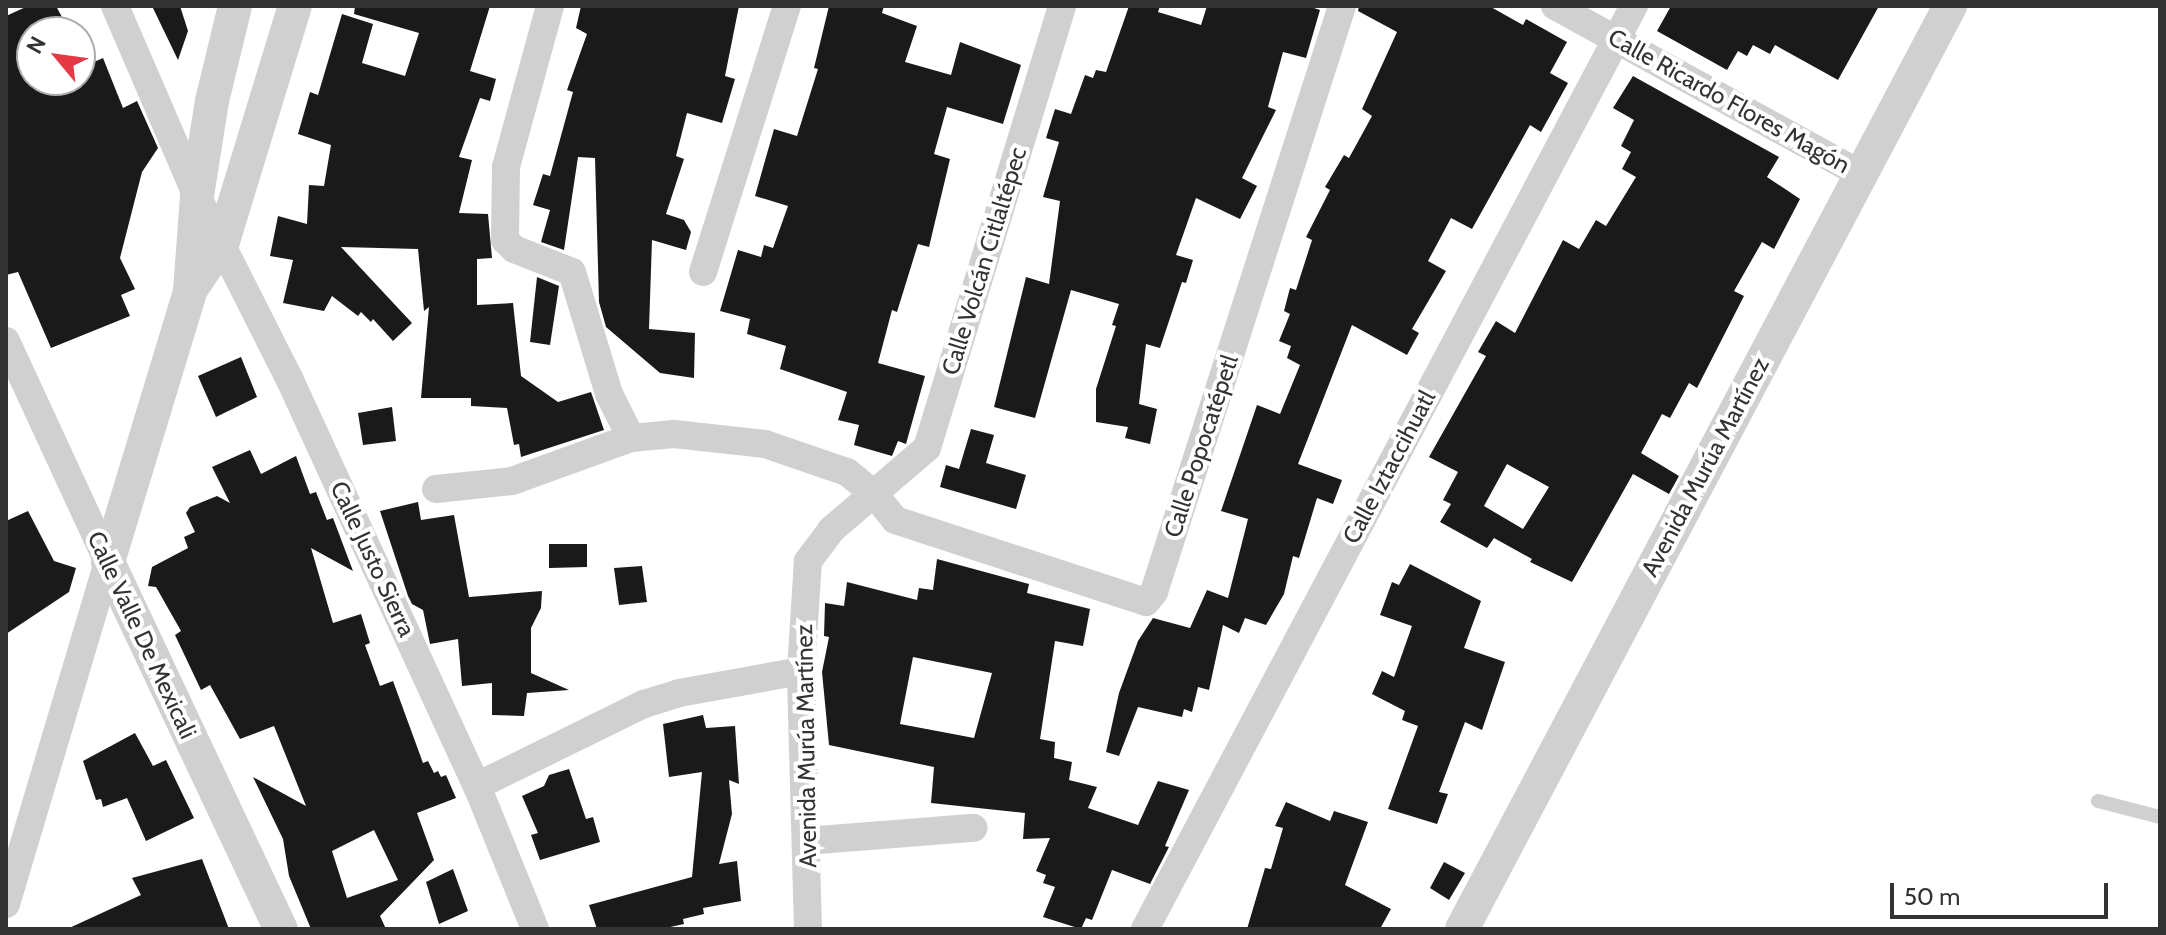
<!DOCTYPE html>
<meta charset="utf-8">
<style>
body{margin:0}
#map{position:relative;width:2166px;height:935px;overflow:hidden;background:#fff;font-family:Cabin,sans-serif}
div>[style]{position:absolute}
.building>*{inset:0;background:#1a1a1a}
.service>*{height:14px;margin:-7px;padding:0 7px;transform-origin:7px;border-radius:7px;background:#d0d0d0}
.minor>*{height:28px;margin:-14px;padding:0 14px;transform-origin:14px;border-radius:14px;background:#d0d0d0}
.tertiary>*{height:34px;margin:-17px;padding:0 17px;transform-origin:17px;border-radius:17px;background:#d0d0d0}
span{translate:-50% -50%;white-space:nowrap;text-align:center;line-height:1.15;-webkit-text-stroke:8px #fff;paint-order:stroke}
.street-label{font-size:24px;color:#333}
.frame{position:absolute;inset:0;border:8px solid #333;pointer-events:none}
.north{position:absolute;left:16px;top:16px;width:80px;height:80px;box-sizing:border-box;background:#fff;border:2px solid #adadad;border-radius:50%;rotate:299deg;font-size:22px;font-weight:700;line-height:32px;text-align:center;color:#333}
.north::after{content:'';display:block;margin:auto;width:28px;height:36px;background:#e63946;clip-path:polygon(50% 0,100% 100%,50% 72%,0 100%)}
.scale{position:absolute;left:1890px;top:883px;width:218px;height:36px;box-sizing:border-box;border:4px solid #333;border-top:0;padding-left:10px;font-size:24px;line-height:28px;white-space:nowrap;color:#333;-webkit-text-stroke:6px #fff;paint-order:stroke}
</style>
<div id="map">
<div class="building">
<i style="clip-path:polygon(28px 6px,56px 6px,70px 32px,32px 32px,32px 80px,80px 80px,80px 68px,103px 58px,123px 108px,137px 101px,158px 148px,142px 172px,120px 258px,135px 289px,121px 295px,130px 316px,51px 348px,18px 272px,6px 275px,6px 16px)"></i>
<i style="clip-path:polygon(152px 6px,180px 6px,188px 31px,178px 60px)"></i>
<i style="clip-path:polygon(355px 6px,490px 6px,470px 71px,496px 79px,490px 101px,480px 98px,459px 157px,472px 160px,459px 213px,488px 214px,492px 258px,477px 259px,477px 305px,513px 303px,521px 376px,558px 402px,591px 392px,604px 430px,521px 457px,519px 444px,514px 445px,507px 408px,471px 406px,471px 398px,421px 398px,429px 307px,424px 311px,418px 249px,341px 247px,412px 323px,393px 341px,373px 319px,371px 322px,361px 312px,358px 316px,332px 296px,324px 311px,283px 303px,293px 260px,270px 256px,278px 216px,307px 224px,309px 185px,324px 186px,331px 145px,298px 134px,310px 92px,318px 95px,342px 14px,373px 24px,362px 63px,405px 76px,419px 33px,354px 14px)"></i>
<i style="clip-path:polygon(581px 6px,739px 6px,725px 76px,735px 79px,722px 123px,687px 113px,676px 156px,684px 159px,666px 214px,684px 220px,691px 232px,686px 250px,652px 240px,649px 329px,695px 333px,694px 378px,660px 373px,606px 327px,599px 302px,595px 158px,578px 157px,564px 250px,541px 242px,550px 210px,533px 205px,543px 174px,550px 176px,573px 92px,567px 90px,587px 34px,576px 28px)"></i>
<i style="clip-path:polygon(829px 6px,884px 6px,882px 13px,917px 26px,905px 62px,951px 75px,960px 42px,1021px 65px,1003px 124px,947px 107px,934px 154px,950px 159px,929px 247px,918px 244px,897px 312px,892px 310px,878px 363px,925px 376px,906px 444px,898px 441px,892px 456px,854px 445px,859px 425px,838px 420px,847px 392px,780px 369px,786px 346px,747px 334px,750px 319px,720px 311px,738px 250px,761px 257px,764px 245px,773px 248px,788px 206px,755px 196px,774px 129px,797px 136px,818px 69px,814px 68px)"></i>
<i style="clip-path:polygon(1129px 6px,1160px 6px,1158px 12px,1201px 25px,1207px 6px,1308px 6px,1320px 10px,1306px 58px,1283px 52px,1268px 107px,1276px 110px,1242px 178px,1257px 186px,1240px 219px,1196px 198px,1176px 255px,1193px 260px,1186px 283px,1182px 282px,1160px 348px,1146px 344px,1139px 404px,1157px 409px,1150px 444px,1125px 438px,1128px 427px,1096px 422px,1096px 389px,1116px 326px,1112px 325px,1119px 304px,1071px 290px,1035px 418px,994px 407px,1026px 277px,1049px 284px,1060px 201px,1043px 197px,1059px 142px,1046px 138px,1055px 109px,1071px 114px,1085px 75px,1093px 78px,1096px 70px,1106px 72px)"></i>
<i style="clip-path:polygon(1359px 6px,1489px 6px,1523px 25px,1526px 19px,1567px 42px,1550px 73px,1568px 83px,1541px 132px,1530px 125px,1472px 229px,1451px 218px,1428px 261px,1446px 271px,1412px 329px,1419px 333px,1407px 355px,1352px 325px,1298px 464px,1342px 480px,1333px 504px,1317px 498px,1299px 558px,1293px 556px,1284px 594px,1266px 625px,1245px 618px,1239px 633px,1223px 625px,1209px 690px,1198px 687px,1192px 712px,1184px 709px,1182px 717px,1138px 707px,1119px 756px,1106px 752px,1119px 693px,1138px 641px,1153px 618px,1190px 628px,1207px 590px,1228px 598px,1248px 519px,1221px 511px,1257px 405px,1280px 414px,1300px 365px,1287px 358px,1291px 346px,1279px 341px,1290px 314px,1284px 311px,1290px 288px,1296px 290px,1312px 240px,1306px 237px,1330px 190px,1325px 187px,1344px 155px,1349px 158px,1372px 116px,1362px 109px,1397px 32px,1358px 11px)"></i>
<i style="clip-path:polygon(1671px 6px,1879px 6px,1838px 80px,1775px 45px,1770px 54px,1753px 45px,1747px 56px,1738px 51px,1727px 70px,1657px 31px)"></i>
<i style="clip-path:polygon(evenodd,1633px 76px,1779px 157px,1767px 177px,1800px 199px,1774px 249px,1762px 242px,1734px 291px,1744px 296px,1697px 388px,1689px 383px,1670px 418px,1662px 414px,1641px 453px,1679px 476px,1669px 494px,1633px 474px,1572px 582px,1530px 562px,1532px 559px,1494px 538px,1487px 548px,1440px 522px,1451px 504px,1443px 500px,1458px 472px,1429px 457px,1486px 356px,1478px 352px,1496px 321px,1515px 333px,1563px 240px,1579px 249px,1596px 220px,1606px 226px,1636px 177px,1622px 169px,1631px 152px,1621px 146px,1634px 120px,1613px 108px,1633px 76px,1507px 464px,1549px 487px,1523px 529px,1484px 506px,1507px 464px)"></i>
<i style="clip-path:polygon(537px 277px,559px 286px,550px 345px,530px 342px)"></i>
<i style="clip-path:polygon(241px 357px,257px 397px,216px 417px,198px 376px)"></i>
<i style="clip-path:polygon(392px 407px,396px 441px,363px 445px,358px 413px)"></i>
<i style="clip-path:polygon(971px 429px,994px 435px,986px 463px,1026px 475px,1016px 509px,940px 487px,946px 465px,959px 469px)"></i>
<i style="clip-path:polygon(evenodd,250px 450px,261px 474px,296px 456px,310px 494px,316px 492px,327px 520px,333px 518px,353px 571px,311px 548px,333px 623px,361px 614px,370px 643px,365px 645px,380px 686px,393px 681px,423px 763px,428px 761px,434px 773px,438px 771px,441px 777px,446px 775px,456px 798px,417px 813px,434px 860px,380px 916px,386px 929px,311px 929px,289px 876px,283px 839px,253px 777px,306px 806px,274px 726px,240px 739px,210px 685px,201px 690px,175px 635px,181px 631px,156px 587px,148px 586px,152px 567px,188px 548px,184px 537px,195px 532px,186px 513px,190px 507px,217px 496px,230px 503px,212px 467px,250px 450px,374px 830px,398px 880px,347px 898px,332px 851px,374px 830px)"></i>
<i style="clip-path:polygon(418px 502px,421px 520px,454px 515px,469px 597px,542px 591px,541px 608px,531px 628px,531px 673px,569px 690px,527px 693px,524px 716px,492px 715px,492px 683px,462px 686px,458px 639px,430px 644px,423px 610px,412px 604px,408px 596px,380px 511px)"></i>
<i style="clip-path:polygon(28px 511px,54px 561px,76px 568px,69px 592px,6px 634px,6px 521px)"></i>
<i style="clip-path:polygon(549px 544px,587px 544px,587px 567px,549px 568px)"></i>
<i style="clip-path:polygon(evenodd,937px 559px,1029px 584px,1027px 593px,1090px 609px,1083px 646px,1055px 641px,1040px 739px,1055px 742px,1054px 758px,1072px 762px,1069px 780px,1097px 787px,1088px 808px,1138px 825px,1158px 781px,1189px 790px,1165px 846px,1169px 847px,1150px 884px,1112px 870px,1092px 920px,1086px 918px,1081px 929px,1043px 917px,1055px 887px,1043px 883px,1046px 875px,1036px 871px,1050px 838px,1023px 839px,1025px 813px,931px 803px,934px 767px,829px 745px,822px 672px,829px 637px,824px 636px,825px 603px,844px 606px,847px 582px,917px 600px,919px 588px,933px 590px,937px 559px,913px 657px,992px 673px,974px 738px,900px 724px,913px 657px)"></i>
<i style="clip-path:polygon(1410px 564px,1481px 601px,1464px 648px,1505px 662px,1482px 730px,1465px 722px,1439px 792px,1448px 794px,1437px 824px,1388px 809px,1418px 726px,1402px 720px,1405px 711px,1372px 694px,1382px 671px,1394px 677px,1412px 626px,1380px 615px,1392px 582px,1399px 585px)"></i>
<i style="clip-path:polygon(642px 566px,647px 602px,619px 605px,614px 568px)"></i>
<i style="clip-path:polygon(703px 715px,706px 728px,735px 726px,739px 784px,729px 780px,732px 814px,719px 864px,737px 861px,741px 901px,703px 908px,704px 914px,683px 919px,684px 924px,661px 929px,597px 929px,589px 905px,692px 877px,702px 772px,669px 777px,663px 724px)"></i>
<i style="clip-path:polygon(135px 733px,153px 766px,166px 760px,194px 818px,146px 841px,127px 798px,103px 807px,101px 799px,96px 800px,83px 761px)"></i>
<i style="clip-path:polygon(569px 769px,586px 819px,593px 817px,600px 842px,540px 860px,531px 835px,538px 833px,522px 796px,544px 786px,549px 775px)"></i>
<i style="clip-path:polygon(1286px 802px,1330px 821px,1334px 811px,1368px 822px,1345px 885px,1391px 909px,1380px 929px,1247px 929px,1265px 868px,1271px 869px,1283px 828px,1275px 826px)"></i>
<i style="clip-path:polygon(202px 859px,229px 929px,67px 929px,141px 895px,132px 878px)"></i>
<i style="clip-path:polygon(1444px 862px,1465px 873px,1449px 900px,1430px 888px)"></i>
<i style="clip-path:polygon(453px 869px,468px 911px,439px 924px,426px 882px)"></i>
</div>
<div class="service">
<i style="left:2098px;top:801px;width:64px;rotate:14.5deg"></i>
</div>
<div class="minor">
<i style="left:115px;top:6px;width:207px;rotate:66.7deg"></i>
<i style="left:197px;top:196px;width:204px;rotate:63.2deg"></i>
<i style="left:289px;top:378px;width:449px;rotate:65.3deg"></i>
<i style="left:477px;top:786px;width:154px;rotate:67.9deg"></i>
<i style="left:550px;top:6px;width:167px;rotate:105.3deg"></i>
<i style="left:506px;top:167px;width:73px;rotate:90.8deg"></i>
<i style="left:505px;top:240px;width:13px;rotate:45deg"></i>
<i style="left:514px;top:249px;width:62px;rotate:21.6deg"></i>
<i style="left:572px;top:272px;width:127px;rotate:73.1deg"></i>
<i style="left:609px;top:394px;width:49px;rotate:63.4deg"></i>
<i style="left:631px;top:438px;width:43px;rotate:-5.3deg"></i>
<i style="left:674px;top:434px;width:92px;rotate:6.3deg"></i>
<i style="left:765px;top:444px;width:87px;rotate:18.9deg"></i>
<i style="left:847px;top:472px;width:36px;rotate:39deg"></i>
<i style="left:875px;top:495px;width:32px;rotate:51deg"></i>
<i style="left:895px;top:520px;width:264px;rotate:18.1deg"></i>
<i style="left:1146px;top:602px;width:13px;rotate:-51deg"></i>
<i style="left:1154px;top:592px;width:615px;rotate:-72.21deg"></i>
<i style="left:1555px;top:6px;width:348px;rotate:28.8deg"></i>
<i style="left:703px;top:272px;width:279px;rotate:-72.5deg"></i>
<i style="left:6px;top:341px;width:243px;rotate:65.2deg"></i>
<i style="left:108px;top:562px;width:357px;rotate:106.6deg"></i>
<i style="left:436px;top:489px;width:76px;rotate:-6deg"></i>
<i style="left:512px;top:481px;width:127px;rotate:-19.9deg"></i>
<i style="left:477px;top:786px;width:186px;rotate:-26.2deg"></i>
<i style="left:644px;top:704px;width:37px;rotate:-17deg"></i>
<i style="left:679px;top:693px;width:124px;rotate:-10.2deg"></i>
<i style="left:806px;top:841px;width:168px;rotate:-4.5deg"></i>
<i style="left:808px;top:929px;width:258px;rotate:-91.6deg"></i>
<i style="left:801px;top:671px;width:110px;rotate:-86.4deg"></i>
<i style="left:808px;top:561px;width:39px;rotate:-53deg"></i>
<i style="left:831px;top:530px;width:126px;rotate:-40.5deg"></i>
<i style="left:927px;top:448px;width:462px;rotate:-73deg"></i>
<i style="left:1145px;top:929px;width:1045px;rotate:-62.09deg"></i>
</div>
<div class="tertiary">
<i style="left:235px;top:6px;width:98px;rotate:103.6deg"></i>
<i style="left:212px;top:101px;width:96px;rotate:99deg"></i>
<i style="left:197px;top:196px;width:96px;rotate:94.2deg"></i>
<i style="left:190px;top:292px;width:282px;rotate:106.9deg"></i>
<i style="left:108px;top:562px;width:406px;rotate:64.8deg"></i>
<i style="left:191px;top:289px;width:58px;rotate:-56.3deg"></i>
<i style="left:223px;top:241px;width:246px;rotate:-73deg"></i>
<i style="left:1462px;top:929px;width:1044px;rotate:-62.13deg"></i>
</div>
<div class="street-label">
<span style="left:1729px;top:101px;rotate:29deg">Calle Ricardo Flores Magón</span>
<span style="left:984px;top:261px;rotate:-73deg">Calle Volcán Citlaltépec</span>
<span style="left:1201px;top:446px;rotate:-72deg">Calle Popocatépetl</span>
<span style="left:1389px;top:467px;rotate:-62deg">Calle Iztaccihuatl</span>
<span style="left:1705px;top:467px;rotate:-62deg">Avenida Murúa Martínez</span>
<span style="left:373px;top:559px;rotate:65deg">Calle Justo Sierra</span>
<span style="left:142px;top:635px;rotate:65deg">Calle Valle De Mexicali</span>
<span style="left:806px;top:746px;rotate:-91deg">Avenida Murúa Martínez</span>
</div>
<div class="frame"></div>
<div class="north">N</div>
<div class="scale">50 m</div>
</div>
